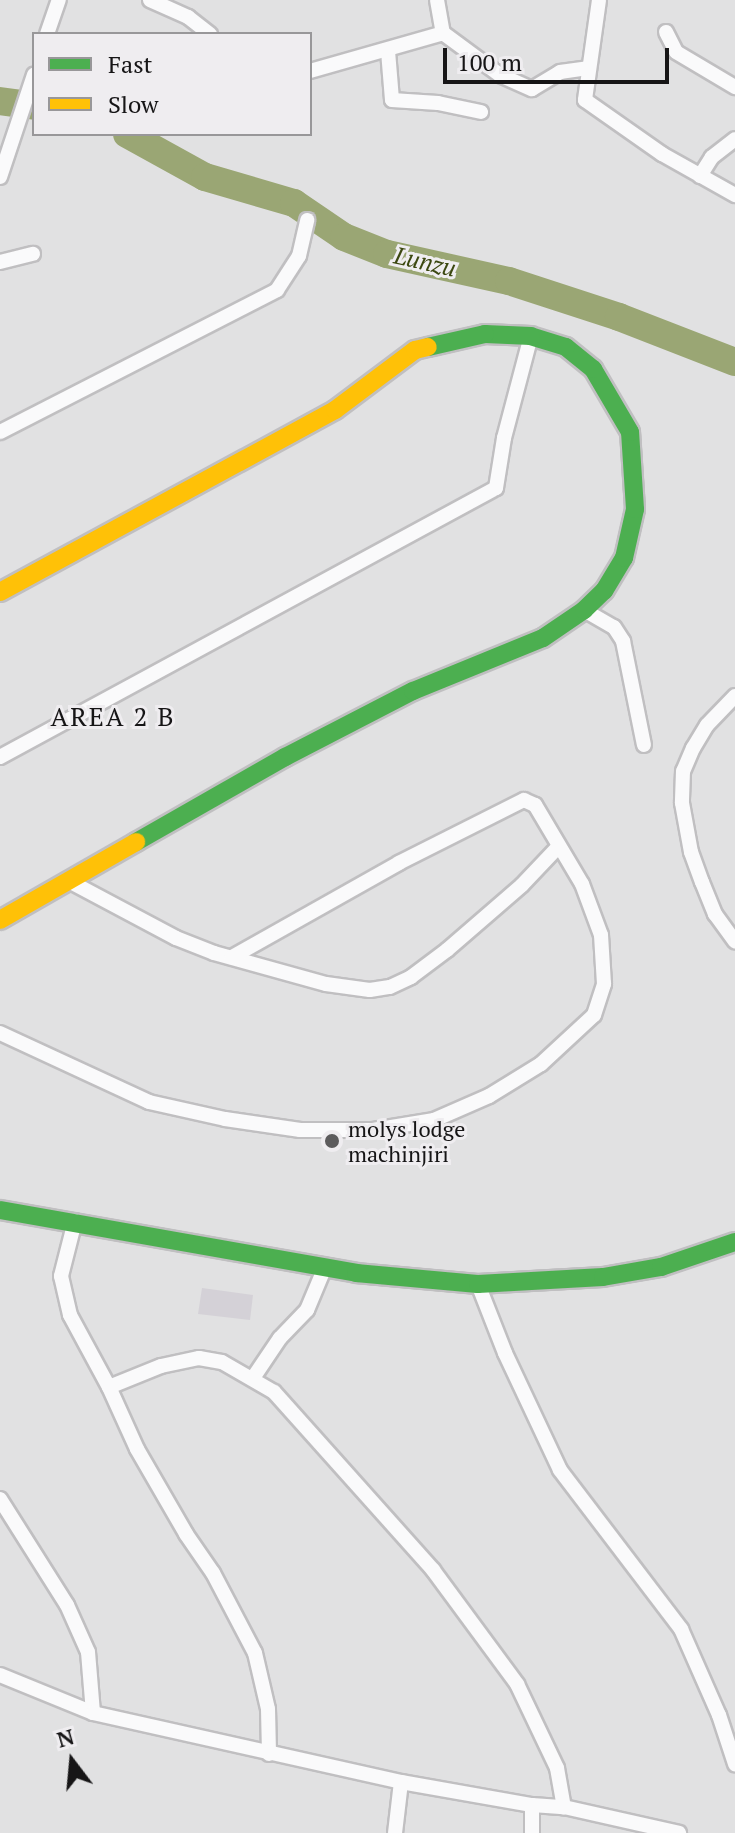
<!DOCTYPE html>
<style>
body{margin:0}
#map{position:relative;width:735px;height:1833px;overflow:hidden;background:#e1e1e2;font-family:"PT Serif",serif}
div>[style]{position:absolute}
.built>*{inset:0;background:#d4d1d7}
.river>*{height:28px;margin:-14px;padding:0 14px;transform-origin:14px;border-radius:14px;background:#9aa674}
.roads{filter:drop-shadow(2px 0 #c0bfc1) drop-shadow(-2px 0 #c0bfc1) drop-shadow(0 2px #c0bfc1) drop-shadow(0 -2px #c0bfc1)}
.street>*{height:14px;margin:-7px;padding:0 7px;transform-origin:7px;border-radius:7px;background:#fafafb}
.fast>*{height:18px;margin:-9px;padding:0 9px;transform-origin:9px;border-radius:9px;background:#4caf50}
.slow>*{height:18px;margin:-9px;padding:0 9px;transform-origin:9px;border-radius:9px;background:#ffc107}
.dots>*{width:22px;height:22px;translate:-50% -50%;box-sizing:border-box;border:4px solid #efedf0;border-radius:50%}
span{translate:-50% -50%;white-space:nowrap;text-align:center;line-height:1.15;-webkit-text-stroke:6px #efedf0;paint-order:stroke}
.poi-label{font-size:22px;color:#161516}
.left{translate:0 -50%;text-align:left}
.water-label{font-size:24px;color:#3c4811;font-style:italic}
.quarter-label{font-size:26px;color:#161516;letter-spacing:2px}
.legend{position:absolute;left:32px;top:32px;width:280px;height:104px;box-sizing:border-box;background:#efedf0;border:2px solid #989799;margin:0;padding:10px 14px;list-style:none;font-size:24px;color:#161516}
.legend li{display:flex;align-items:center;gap:16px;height:40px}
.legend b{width:40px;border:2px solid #989799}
.north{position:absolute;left:32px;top:1721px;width:80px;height:80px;-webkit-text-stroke:6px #efedf0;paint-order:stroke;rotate:344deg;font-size:22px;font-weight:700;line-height:32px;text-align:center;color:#161516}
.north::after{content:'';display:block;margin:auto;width:28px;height:36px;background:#161516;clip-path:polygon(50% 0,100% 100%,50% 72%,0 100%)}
.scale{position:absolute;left:443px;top:48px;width:226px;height:36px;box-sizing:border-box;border:4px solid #161516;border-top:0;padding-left:10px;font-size:24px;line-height:28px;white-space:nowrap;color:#161516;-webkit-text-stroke:6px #efedf0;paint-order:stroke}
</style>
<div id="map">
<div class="built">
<i style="clip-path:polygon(202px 1288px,253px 1295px,250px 1320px,198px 1314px)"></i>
</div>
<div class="river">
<i style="left:0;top:101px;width:34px;rotate:8deg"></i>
<i style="left:127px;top:134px;width:89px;rotate:28.9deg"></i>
<i style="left:205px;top:177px;width:93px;rotate:16.3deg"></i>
<i style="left:294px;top:203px;width:60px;rotate:34.2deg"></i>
<i style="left:344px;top:237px;width:46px;rotate:21.6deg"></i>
<i style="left:387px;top:254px;width:125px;rotate:12.5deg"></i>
<i style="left:509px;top:281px;width:116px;rotate:18.1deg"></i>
<i style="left:619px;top:317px;width:124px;rotate:21.2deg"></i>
</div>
<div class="roads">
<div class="street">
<i style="left:150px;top:0;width:42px;rotate:24.1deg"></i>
<i style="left:188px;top:17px;width:28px;rotate:38deg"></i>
<i style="left:437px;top:0;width:34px;rotate:80deg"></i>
<i style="left:443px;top:33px;width:71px;rotate:36.4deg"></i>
<i style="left:500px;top:75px;width:35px;rotate:24deg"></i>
<i style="left:532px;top:89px;width:33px;rotate:-31deg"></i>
<i style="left:560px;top:72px;width:28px;rotate:-8deg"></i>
<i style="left:599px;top:0;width:101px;rotate:98deg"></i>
<i style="left:585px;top:100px;width:94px;rotate:35deg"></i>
<i style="left:662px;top:154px;width:84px;rotate:29.3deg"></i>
<i style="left:666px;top:32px;width:22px;rotate:63deg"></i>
<i style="left:676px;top:52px;width:69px;rotate:30.7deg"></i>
<i style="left:47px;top:34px;width:36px;rotate:-71deg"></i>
<i style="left:388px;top:51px;width:49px;rotate:85.3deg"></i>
<i style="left:392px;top:100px;width:46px;rotate:3.7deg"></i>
<i style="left:438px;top:103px;width:44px;rotate:11.8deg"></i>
<i style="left:310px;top:71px;width:138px;rotate:-15.9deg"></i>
<i style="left:700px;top:176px;width:22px;rotate:-58deg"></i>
<i style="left:712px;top:157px;width:29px;rotate:-38deg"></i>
<i style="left:0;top:177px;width:108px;rotate:-71.6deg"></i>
<i style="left:0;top:262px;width:34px;rotate:-14deg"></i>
<i style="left:0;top:432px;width:311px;rotate:-27.1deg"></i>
<i style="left:277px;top:290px;width:40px;rotate:-57.1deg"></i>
<i style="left:299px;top:256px;width:37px;rotate:-77deg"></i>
<i style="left:584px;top:610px;width:34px;rotate:30deg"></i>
<i style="left:614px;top:627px;width:17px;rotate:57deg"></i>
<i style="left:623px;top:641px;width:106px;rotate:78.6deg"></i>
<i style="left:735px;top:696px;width:40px;rotate:134deg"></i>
<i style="left:707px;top:725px;width:27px;rotate:121deg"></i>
<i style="left:693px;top:748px;width:25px;rotate:113deg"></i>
<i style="left:683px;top:771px;width:32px;rotate:92deg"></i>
<i style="left:682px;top:803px;width:50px;rotate:79.6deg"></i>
<i style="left:691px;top:852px;width:32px;rotate:70deg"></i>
<i style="left:702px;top:882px;width:35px;rotate:68deg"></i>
<i style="left:715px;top:914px;width:34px;rotate:54deg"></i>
<i style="left:0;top:757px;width:564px;rotate:-28.47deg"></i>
<i style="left:496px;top:488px;width:51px;rotate:-80.9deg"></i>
<i style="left:504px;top:438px;width:106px;rotate:-75.2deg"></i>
<i style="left:67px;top:880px;width:123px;rotate:28deg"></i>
<i style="left:176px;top:938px;width:41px;rotate:21.5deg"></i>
<i style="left:214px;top:953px;width:116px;rotate:15.5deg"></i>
<i style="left:326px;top:984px;width:44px;rotate:7.8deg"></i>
<i style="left:370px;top:990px;width:20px;rotate:-9deg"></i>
<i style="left:390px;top:987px;width:23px;rotate:-25deg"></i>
<i style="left:411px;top:977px;width:45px;rotate:-36.9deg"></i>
<i style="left:447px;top:950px;width:99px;rotate:-40.9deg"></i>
<i style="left:522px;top:885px;width:52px;rotate:-46.5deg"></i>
<i style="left:0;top:1033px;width:164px;rotate:24.8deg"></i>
<i style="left:149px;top:1102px;width:78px;rotate:12.6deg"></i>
<i style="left:225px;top:1119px;width:76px;rotate:8.3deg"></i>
<i style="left:300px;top:1130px;width:73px"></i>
<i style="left:373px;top:1130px;width:62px;rotate:-9.3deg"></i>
<i style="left:434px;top:1120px;width:60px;rotate:-23.6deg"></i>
<i style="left:489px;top:1096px;width:61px;rotate:-31.6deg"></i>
<i style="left:541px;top:1064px;width:72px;rotate:-42.8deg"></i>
<i style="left:594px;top:1015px;width:33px;rotate:-72deg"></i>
<i style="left:604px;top:984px;width:49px;rotate:-93.5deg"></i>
<i style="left:601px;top:935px;width:54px;rotate:-110.4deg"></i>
<i style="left:582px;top:884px;width:92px;rotate:-120.7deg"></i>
<i style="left:535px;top:805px;width:12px;rotate:-156deg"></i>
<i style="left:524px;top:800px;width:140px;rotate:153.3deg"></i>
<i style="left:399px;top:863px;width:192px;rotate:150.6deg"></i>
<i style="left:75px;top:1221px;width:57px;rotate:104.3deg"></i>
<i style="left:61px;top:1276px;width:40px;rotate:77deg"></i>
<i style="left:70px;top:1315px;width:82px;rotate:61.6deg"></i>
<i style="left:109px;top:1387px;width:68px;rotate:65.7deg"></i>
<i style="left:137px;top:1449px;width:98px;rotate:60deg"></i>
<i style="left:186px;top:1534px;width:47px;rotate:55.3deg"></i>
<i style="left:213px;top:1573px;width:90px;rotate:62.3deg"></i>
<i style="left:255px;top:1653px;width:57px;rotate:76.9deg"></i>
<i style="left:268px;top:1709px;width:45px;rotate:88.7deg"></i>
<i style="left:478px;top:1284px;width:74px;rotate:68.6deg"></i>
<i style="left:505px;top:1353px;width:129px;rotate:64.8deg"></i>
<i style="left:560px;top:1470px;width:200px;rotate:52.7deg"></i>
<i style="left:681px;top:1629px;width:94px;rotate:66.2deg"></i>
<i style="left:719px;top:1715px;width:52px;rotate:71.9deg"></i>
<i style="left:253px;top:1378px;width:48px;rotate:-56deg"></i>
<i style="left:280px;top:1338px;width:39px;rotate:-46deg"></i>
<i style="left:307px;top:1310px;width:47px;rotate:-67.3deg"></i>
<i style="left:109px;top:1387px;width:56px;rotate:-22deg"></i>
<i style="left:161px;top:1366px;width:39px;rotate:-12deg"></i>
<i style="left:199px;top:1358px;width:23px;rotate:10deg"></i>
<i style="left:222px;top:1362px;width:60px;rotate:30deg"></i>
<i style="left:274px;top:1392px;width:239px;rotate:48.2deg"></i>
<i style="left:433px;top:1570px;width:142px;rotate:53.6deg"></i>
<i style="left:517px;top:1684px;width:93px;rotate:64.5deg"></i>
<i style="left:557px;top:1768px;width:40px;rotate:80deg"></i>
<i style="left:0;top:1499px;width:125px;rotate:57.7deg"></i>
<i style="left:67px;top:1605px;width:51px;rotate:65.9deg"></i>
<i style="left:88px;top:1652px;width:61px;rotate:85.3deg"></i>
<i style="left:0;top:1675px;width:100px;rotate:22.2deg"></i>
<i style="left:93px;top:1713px;width:316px;rotate:12.6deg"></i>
<i style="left:401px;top:1782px;width:133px;rotate:10deg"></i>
<i style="left:532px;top:1805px;width:32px;rotate:4deg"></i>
<i style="left:564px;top:1807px;width:118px;rotate:12.7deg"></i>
<i style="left:532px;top:1805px;width:28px;rotate:90deg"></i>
<i style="left:395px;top:1833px;width:51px;rotate:-83.3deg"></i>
</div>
<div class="fast">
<i style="left:136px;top:842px;width:172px;rotate:-29.7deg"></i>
<i style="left:285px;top:757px;width:144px;rotate:-27.3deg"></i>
<i style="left:413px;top:691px;width:140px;rotate:-22.2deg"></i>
<i style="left:543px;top:638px;width:50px;rotate:-34.3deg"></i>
<i style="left:584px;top:610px;width:28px;rotate:-44deg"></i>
<i style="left:604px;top:591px;width:39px;rotate:-59deg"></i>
<i style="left:624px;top:558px;width:50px;rotate:-77.3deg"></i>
<i style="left:635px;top:509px;width:77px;rotate:-93.7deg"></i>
<i style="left:630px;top:432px;width:73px;rotate:-120.4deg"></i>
<i style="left:593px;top:369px;width:35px;rotate:-141deg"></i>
<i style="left:566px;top:347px;width:37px;rotate:-163deg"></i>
<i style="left:531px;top:336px;width:46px;rotate:-177.5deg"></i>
<i style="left:485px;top:334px;width:58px;rotate:167.2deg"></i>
<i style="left:0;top:1210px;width:362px;rotate:10deg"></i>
<i style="left:356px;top:1273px;width:122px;rotate:5.2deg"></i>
<i style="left:478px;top:1284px;width:125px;rotate:-3.2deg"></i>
<i style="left:603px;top:1277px;width:59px;rotate:-9.8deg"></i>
<i style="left:661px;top:1267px;width:78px;rotate:-18.7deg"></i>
</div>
<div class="slow">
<i style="left:0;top:592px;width:381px;rotate:-28.5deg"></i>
<i style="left:335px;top:410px;width:100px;rotate:-36.9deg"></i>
<i style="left:415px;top:350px;width:13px;rotate:-13deg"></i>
<i style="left:0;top:920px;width:157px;rotate:-29.8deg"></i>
</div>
</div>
<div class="dots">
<i style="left:332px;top:1141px;background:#5d5c5d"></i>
</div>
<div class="poi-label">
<span class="left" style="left:348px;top:1141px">molys lodge<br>machinjiri</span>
</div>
<div class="water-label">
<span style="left:425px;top:262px;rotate:13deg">Lunzu</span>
</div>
<div class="quarter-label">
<span style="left:113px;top:717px">AREA 2 B</span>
</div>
<ul class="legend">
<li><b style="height:10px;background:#4caf50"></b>Fast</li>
<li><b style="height:10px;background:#ffc107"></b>Slow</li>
</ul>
<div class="north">N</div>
<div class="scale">100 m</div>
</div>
